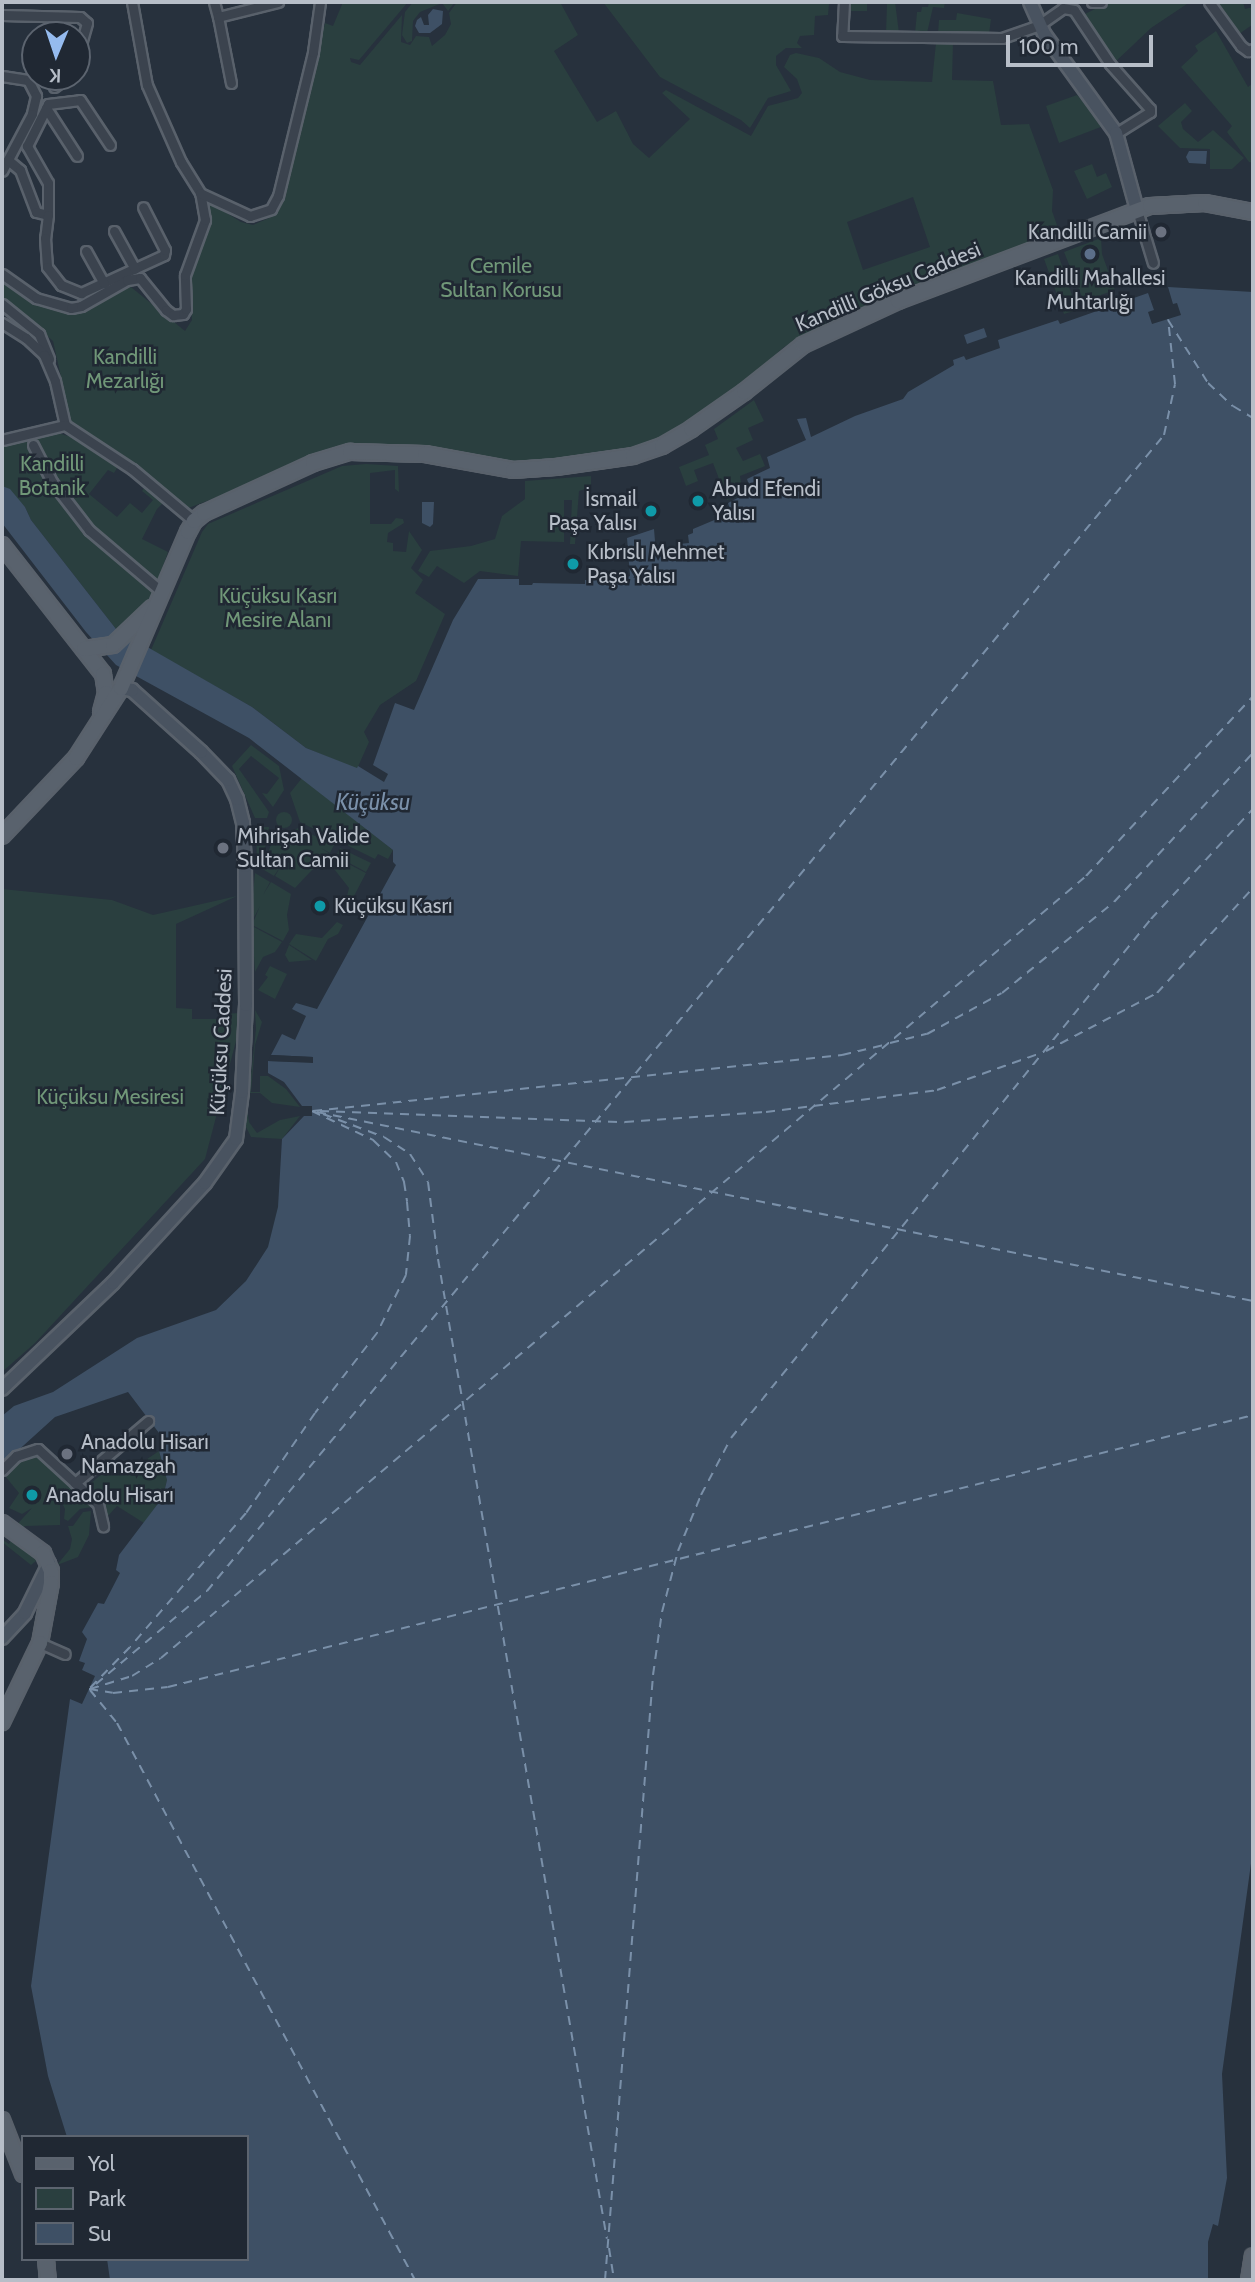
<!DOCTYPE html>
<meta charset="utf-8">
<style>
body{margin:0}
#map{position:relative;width:1255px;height:2282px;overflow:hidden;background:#27313d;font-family:Cabin,sans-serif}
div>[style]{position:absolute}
.green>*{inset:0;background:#2a3f3f}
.round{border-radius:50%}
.water>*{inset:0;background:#3e5065}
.pier>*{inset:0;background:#27313d}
.ferry>*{height:2px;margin-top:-1px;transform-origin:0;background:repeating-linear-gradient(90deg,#7a90a9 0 9px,transparent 0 16px)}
.roads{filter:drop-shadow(2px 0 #59616b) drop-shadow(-2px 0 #59616b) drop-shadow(0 2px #59616b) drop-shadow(0 -2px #59616b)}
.street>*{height:9px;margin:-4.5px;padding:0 4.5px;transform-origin:4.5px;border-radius:4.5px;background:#3b434e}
.secondary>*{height:12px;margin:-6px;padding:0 6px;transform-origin:6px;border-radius:6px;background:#495360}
.primary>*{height:14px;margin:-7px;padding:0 7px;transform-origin:7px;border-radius:7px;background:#59626d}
.dots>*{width:19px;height:19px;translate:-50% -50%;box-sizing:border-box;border:4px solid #202833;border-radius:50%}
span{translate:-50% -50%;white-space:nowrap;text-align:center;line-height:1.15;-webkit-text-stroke:5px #202833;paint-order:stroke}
.poi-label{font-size:21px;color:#b7bec8}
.right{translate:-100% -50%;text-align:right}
.left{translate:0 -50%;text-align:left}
.park-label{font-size:21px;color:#709778}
.street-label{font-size:21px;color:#b7bec8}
.water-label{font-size:23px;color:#7a90a9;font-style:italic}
.frame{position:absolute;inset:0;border:4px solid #b7bec8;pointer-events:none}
.legend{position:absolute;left:21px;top:2135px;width:228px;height:126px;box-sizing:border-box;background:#202833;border:2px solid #5c646f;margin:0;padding:9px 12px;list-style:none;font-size:21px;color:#b7bec8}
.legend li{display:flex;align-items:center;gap:14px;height:35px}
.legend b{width:35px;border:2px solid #5c646f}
.north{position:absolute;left:21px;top:21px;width:70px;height:70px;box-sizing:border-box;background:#202833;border:2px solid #5c646f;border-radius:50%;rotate:182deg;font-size:19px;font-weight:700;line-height:28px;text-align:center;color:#b7bec8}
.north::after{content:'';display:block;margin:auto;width:24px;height:32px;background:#95bbef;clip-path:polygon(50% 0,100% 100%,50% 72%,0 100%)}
.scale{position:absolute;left:1006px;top:35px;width:147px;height:32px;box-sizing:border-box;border:4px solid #b7bec8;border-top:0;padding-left:9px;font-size:21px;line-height:24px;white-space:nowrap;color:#b7bec8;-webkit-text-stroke:5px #202833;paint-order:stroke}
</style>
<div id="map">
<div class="green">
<i style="clip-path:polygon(evenodd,343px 2px,408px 2px,359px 60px,350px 58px,351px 62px,360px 65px,402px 15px,401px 42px,410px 45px,416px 36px,429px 37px,432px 46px,445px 35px,451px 24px,449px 13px,457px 2px,560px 2px,578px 35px,554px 51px,597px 122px,616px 111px,633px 144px,649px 158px,690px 119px,662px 93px,666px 90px,751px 136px,768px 106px,798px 98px,802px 93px,797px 79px,784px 67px,790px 55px,796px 53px,819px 58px,840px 72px,870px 80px,932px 82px,936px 43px,953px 43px,952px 80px,993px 81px,1001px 125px,1029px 124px,1053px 190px,1052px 211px,1059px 231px,807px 334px,784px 347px,736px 391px,661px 440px,632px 450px,527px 462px,496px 462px,427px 447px,349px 446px,186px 509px,141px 469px,71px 422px,53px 341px,2px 297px,2px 280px,39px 305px,77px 313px,92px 309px,126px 283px,185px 331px,192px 320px,188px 273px,211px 220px,206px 200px,241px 222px,253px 225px,269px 218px,282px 204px,325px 23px,333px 26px,343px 2px,913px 197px,930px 247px,863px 270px,847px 222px,913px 197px)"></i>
<i style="clip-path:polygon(413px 2px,455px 2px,448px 11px,442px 3px,420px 12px,413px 21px,412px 41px,407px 43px,402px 35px,405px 12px)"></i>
<i style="clip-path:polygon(603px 2px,840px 2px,829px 4px,828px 15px,815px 16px,814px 35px,800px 36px,797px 43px,802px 48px,786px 48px,776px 56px,776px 65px,791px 91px,768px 98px,750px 128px,741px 120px,660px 77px)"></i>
<i style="clip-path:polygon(848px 2px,873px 2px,867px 4px,867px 11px,848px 11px)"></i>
<i style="clip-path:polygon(884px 2px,909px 2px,895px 2px,899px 33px,886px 33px,887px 4px)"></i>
<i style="clip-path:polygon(929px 2px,945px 2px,944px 8px,933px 7px,927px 33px,915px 33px,917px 12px,921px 12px,922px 7px,928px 7px)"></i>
<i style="clip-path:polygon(1109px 2px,1190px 2px,1151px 28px,1113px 64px,1081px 16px)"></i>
<i style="clip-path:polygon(1215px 2px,1243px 2px,1245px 9px,1253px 7px,1252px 25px,1239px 34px)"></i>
<i style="clip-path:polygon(957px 13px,991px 19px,989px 34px,938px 34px,939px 20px,956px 20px)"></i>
<i style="clip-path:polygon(1216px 31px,1248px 87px,1253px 83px,1253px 163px,1249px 162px,1227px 132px,1232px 126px,1181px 67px,1198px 51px,1195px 46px)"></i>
<i style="clip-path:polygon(1077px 95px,1093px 113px,1100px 111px,1106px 125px,1059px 143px,1046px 106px)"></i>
<i style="clip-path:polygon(1185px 103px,1192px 111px,1181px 122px,1183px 129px,1198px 142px,1213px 130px,1244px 158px,1232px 169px,1210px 169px,1210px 149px,1180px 148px,1158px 126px)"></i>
<i style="clip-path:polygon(1092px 164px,1097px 177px,1106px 173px,1112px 187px,1087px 199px,1074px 171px)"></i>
<i style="clip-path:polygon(1101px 238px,1102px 254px,1115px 290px,1095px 297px,1092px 305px,1086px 307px,1064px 252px)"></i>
<i style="clip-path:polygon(1058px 254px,1077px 310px,1064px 314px,1044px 259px)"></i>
<i style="clip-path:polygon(754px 400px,764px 421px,748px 428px,753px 440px,736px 448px,743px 461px,760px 454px,765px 466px,740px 476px,743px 495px,727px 500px,713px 463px,694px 470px,698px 481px,686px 486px,679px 467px,709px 455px,705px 445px,718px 439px,714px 429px)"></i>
<i style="clip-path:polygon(54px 432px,75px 438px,119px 465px,114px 473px,108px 470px,89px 494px,117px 517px,130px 503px,142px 513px,153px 500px,142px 491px,146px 485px,165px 501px,157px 509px,142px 539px,168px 552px,153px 594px,124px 627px,116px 629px,31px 520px,25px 507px,2px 486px,2px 446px)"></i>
<i style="clip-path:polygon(366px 464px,398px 466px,399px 492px,395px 489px,395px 470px,370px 473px,370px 524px,391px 524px,396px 518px,403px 519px,404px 523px,388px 533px,387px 542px,393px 543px,393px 551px,406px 552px,409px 531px,422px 550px,411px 568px,423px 580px,415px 593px,445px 614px,416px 681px,380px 705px,364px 732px,369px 742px,357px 769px,306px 748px,252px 707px,151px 650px,202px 532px,208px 524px,342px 466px)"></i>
<i style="clip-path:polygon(591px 476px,591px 487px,579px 491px,575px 544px,570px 544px,572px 500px,564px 500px,564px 542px,521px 541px,518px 576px,480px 571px,464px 583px,437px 566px,429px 577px,418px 571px,430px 551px,471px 546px,495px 539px,502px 516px,525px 499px,525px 481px)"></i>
<i style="clip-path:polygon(251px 745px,279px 766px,284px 790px,273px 807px,262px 793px,267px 794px,279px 778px,251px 756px,239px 769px,269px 812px,267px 818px,255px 818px,232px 766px)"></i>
<i style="clip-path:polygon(302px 778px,393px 850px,388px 859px,378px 854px,375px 859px,300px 822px,290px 793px)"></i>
<i class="round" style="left:276px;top:812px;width:16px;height:16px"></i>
<i style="clip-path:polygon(256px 827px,269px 827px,268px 841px,257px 863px)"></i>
<i style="clip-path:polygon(298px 828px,334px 845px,330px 853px,321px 848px,330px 854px,325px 863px,312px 870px,295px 888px,275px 876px,282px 864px,274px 876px,259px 867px,268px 853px,275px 833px,285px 835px)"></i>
<i style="clip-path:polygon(340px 848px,371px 863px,366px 872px,336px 856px)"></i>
<i style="clip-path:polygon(335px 857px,366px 873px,353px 898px,354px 905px,349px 915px,343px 912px,349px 888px,331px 865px)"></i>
<i style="clip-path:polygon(255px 873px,270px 882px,263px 895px,271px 882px,291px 894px,287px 915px,289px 930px,283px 941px,252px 925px,260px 906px,250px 925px)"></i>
<i style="clip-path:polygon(2px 889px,112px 900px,153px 915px,237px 896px,176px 924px,176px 1008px,192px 1009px,192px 1019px,220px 1019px,223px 1014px,240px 1013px,241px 1022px,205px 1159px,35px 1343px,2px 1372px)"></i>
<i style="clip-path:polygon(337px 922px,343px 925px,338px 934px,328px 939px,316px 961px,289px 944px,296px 934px,322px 938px)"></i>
<i style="clip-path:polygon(252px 926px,282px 942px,275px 952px,263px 957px,255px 972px)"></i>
<i style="clip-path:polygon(289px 945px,312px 960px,289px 962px,285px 955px)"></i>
<i style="clip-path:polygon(270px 966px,287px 974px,275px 999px,258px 990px,268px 977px,265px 975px)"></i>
<i style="clip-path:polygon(255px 1010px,262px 1022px,255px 1045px,251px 1092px,260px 1092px,260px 1076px,268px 1076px,286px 1089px,300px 1107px,272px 1103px,260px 1093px,249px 1093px,256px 1029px)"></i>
<i style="clip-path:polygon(247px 1108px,249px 1122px,257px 1133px,280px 1120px,300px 1116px,282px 1139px,251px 1137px,245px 1125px)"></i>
<i style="clip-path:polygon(159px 1451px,167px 1480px,163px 1497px,144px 1523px,117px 1506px,108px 1516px,90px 1484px,116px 1462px,125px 1474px)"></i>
<i style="clip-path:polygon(36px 1456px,92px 1507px,80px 1509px,68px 1521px,64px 1519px,65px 1509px,60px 1499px,60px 1525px,25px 1526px,18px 1532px,13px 1529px,32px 1508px,22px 1514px,9px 1508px,19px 1493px,5px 1476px,20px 1462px)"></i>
<i style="clip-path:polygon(91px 1511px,89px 1535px,78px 1557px,57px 1565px,70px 1549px,72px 1539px,68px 1526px,73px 1526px,83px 1512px)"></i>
<i style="clip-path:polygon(14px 1535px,36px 1553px,36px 1561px,31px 1565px,2px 1542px,2px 1537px,3px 1536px,3px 1540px,9px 1544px)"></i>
</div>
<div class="water">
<i style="clip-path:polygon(433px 9px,443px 11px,442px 24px,430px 33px,419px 33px,415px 26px,417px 20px,421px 17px,424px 25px,429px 25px,428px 15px)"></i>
<i style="clip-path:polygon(1189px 151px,1207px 151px,1206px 164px,1189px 163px,1186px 157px)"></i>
<i style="clip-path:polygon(1168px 287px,1253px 292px,1253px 1849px,1222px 2074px,1227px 2178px,1218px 2226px,1213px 2224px,1208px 2242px,1208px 2280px,110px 2280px,107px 2259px,247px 2259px,247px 2137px,67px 2137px,48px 2076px,31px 1986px,70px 1699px,82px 1704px,95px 1676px,82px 1670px,85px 1663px,79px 1661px,87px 1639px,82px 1632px,98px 1603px,104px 1604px,120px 1573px,116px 1570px,119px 1555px,163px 1497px,167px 1480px,159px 1451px,159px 1433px,128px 1392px,55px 1417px,2px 1465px,2px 1416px,14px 1406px,53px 1392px,137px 1338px,216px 1310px,246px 1281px,268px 1247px,278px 1207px,282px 1139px,304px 1116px,312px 1116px,312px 1106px,302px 1106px,284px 1082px,268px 1073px,268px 1061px,313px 1062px,313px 1057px,271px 1055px,282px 1034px,295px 1040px,306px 1016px,292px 1009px,296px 1003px,317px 1009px,396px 865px,393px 862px,393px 850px,249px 738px,116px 665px,86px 632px,2px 523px,2px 486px,10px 489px,25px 507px,31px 520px,116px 629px,252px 707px,306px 748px,357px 768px,358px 766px,384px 782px,388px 774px,373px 765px,395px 703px,414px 710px,453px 620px,478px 579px,519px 579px,519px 585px,532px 585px,533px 583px,585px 584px,585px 580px,618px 581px,630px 576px,627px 538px,654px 529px,656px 553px,681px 554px,679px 544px,689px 543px,688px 535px,693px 533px,693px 529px,731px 513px,728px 503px,751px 491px,747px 479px,770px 468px,767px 457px,806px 440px,797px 419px,806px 418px,811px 437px,855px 416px,903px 399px,908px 392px,954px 365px,953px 360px,964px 356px,966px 360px,1000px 348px,998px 340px,1058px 320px,1060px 324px,1148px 293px,1154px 310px,1148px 312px,1152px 324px,1181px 315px,1177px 303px,1173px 304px)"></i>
<i style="clip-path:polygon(984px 328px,987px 337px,967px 344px,964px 335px)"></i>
<i style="clip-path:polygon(422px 502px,434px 502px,433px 524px,430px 527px,422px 523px)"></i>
</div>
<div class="pier">
<i style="clip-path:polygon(271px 1055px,313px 1057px,313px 1063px,268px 1061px)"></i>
</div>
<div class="ferry">
<i style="left:1168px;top:320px;width:75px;rotate:57.6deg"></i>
<i style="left:1208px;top:383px;width:34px;rotate:43deg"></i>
<i style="left:1233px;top:406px;width:23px;rotate:31deg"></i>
<i style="left:890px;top:1043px;width:38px;rotate:-14deg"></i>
<i style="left:927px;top:1034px;width:85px;rotate:-28.7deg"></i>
<i style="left:1002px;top:993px;width:144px;rotate:-39.1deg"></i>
<i style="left:1114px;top:902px;width:204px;rotate:-47deg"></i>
<i style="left:1046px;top:1051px;width:125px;rotate:-27.6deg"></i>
<i style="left:1157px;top:993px;width:142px;rotate:-47.6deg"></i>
<i style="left:312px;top:1111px;width:68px;rotate:25.4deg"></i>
<i style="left:373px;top:1140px;width:32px;rotate:44deg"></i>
<i style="left:396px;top:1162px;width:22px;rotate:68deg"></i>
<i style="left:404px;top:1182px;width:20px;rotate:81deg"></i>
<i style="left:407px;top:1202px;width:34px;rotate:85deg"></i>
<i style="left:410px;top:1236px;width:39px;rotate:96deg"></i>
<i style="left:406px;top:1275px;width:65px;rotate:116.6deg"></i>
<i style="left:377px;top:1333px;width:101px;rotate:127.8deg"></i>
<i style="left:315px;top:1413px;width:121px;rotate:124.6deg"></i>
<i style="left:246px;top:1513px;width:177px;rotate:130.9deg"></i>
<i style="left:130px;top:1647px;width:59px;rotate:134.3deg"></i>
<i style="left:89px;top:1689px;width:24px;rotate:9deg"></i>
<i style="left:113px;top:1693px;width:55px;rotate:-6.2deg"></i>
<i style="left:168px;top:1687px;width:1119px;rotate:-14.07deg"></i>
<i style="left:313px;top:1111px;width:532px;rotate:-6.04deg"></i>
<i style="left:842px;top:1055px;width:43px;rotate:-13.4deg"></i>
<i style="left:320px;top:1111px;width:305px;rotate:2.1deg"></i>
<i style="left:625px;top:1122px;width:141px;rotate:-4.1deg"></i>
<i style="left:766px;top:1112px;width:172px;rotate:-7.3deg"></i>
<i style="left:937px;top:1090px;width:110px;rotate:-19.6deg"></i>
<i style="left:317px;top:1112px;width:955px;rotate:11.42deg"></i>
<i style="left:323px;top:1114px;width:65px;rotate:20.7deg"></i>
<i style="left:384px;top:1137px;width:31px;rotate:33deg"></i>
<i style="left:410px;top:1154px;width:33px;rotate:57deg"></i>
<i style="left:428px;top:1182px;width:78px;rotate:82.6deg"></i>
<i style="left:438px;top:1259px;width:994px;rotate:80.22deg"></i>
<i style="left:96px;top:1684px;width:145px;rotate:-40deg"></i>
<i style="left:207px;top:1591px;width:1501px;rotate:-50.38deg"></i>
<i style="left:1164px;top:435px;width:52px;rotate:-77.8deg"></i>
<i style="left:1175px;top:384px;width:65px;rotate:-96.1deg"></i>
<i style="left:90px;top:1689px;width:44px;rotate:-17.2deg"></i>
<i style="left:132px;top:1676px;width:34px;rotate:-32deg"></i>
<i style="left:161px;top:1658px;width:1211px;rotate:-40.21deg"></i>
<i style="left:1086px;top:876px;width:246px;rotate:-47.1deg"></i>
<i style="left:90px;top:1690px;width:43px;rotate:50.7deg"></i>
<i style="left:117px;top:1723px;width:632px;rotate:61.85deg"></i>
<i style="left:609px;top:2248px;width:32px;rotate:81deg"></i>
<i style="left:605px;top:2280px;width:607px;rotate:-85.46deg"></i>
<i style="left:653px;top:1675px;width:64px;rotate:-81.9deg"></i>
<i style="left:662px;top:1612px;width:63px;rotate:-75.3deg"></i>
<i style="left:678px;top:1551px;width:61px;rotate:-67.7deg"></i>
<i style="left:701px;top:1495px;width:64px;rotate:-62.2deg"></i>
<i style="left:731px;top:1438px;width:668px;rotate:-51.02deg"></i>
<i style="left:1151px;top:919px;width:150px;rotate:-47.2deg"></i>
</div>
<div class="roads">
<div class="street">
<i style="left:132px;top:2px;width:84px;rotate:79.8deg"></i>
<i style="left:147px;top:85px;width:84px;rotate:66.2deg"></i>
<i style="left:181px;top:162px;width:36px;rotate:58deg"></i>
<i style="left:214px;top:2px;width:16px;rotate:75deg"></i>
<i style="left:844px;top:2px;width:34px;rotate:93deg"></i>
<i style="left:842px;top:36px;width:160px;rotate:0.7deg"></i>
<i style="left:1002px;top:38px;width:39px;rotate:-19deg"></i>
<i style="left:1039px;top:25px;width:29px;rotate:-35deg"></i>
<i style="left:1063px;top:8px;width:11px;rotate:10deg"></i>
<i style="left:1074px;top:10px;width:65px;rotate:56.3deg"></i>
<i style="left:1110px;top:64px;width:60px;rotate:48.4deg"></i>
<i style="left:1150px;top:109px;width:3px;rotate:90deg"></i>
<i style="left:1150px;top:112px;width:40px;rotate:148deg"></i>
<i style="left:1092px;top:2px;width:9px"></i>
<i style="left:1209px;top:2px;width:54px;rotate:54deg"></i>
<i style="left:1241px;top:46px;width:9px;rotate:36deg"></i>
<i style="left:1248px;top:51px;width:5px;rotate:-22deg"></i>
<i style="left:2px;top:15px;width:78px;rotate:1.5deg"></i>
<i style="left:80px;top:17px;width:9px;rotate:41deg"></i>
<i style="left:87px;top:23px;width:35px;rotate:106deg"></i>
<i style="left:2px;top:76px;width:26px;rotate:9deg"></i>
<i style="left:28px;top:80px;width:18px;rotate:63deg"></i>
<i style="left:36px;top:96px;width:18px;rotate:103deg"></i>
<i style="left:32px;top:114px;width:64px;rotate:117.8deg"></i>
<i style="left:231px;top:83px;width:67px;rotate:-101.1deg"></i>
<i style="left:218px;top:17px;width:62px;rotate:-14deg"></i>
<i style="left:54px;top:87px;width:16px;rotate:-38deg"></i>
<i style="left:46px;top:108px;width:57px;rotate:57.1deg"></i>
<i style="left:8px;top:160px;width:16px;rotate:40deg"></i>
<i style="left:20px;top:170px;width:45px;rotate:69.1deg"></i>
<i style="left:36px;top:212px;width:12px;rotate:14deg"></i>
<i style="left:48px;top:215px;width:32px;rotate:-90deg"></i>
<i style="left:48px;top:183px;width:43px;rotate:-119.6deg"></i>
<i style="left:27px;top:146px;width:47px;rotate:-63.4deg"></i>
<i style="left:48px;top:104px;width:32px;rotate:-7deg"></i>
<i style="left:80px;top:100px;width:54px;rotate:56.3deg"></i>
<i style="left:1137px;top:210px;width:55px;rotate:73.2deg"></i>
<i style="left:48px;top:215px;width:23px;rotate:97deg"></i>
<i style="left:45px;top:238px;width:29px;rotate:86deg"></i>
<i style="left:47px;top:267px;width:23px;rotate:52deg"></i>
<i style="left:61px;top:285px;width:22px;rotate:22deg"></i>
<i style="left:81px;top:293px;width:91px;rotate:-24.6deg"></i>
<i style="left:164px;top:255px;width:5px;rotate:-79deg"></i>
<i style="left:165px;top:250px;width:48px;rotate:-117.1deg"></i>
<i style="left:114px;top:231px;width:43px;rotate:61.1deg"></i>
<i style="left:86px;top:251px;width:37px;rotate:61deg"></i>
<i style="left:2px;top:274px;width:42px;rotate:35.2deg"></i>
<i style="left:36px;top:298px;width:36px;rotate:16deg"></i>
<i style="left:71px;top:308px;width:10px;rotate:-11deg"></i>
<i style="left:81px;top:306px;width:53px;rotate:-29.5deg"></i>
<i style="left:127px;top:280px;width:13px;rotate:-9deg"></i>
<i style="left:140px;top:278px;width:41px;rotate:50.9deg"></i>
<i style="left:166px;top:310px;width:9px;rotate:36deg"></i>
<i style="left:173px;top:315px;width:10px;rotate:-6deg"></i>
<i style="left:183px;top:314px;width:6px;rotate:-59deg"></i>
<i style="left:186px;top:309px;width:34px;rotate:-92deg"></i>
<i style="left:185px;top:275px;width:59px;rotate:-70deg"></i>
<i style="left:205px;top:220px;width:27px;rotate:-100deg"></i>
<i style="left:200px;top:193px;width:55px;rotate:24.7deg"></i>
<i style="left:250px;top:216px;width:22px;rotate:-18deg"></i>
<i style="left:271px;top:209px;width:15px;rotate:-62deg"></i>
<i style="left:278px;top:196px;width:148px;rotate:-76.3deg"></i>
<i style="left:313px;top:52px;width:50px;rotate:-82deg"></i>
<i style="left:2px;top:304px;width:48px;rotate:39deg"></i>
<i style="left:39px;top:334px;width:27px;rotate:68deg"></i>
<i style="left:2px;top:323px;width:28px;rotate:32deg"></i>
<i style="left:26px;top:338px;width:25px;rotate:43deg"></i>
<i style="left:44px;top:355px;width:28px;rotate:67deg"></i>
<i style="left:55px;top:381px;width:45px;rotate:77.2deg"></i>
<i style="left:65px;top:425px;width:80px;rotate:33.3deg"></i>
<i style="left:132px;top:469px;width:81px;rotate:40deg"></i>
<i style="left:2px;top:440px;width:65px;rotate:-13.4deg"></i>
<i style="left:33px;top:445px;width:42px;rotate:62.8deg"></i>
<i style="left:52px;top:482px;width:61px;rotate:52.4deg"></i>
<i style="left:89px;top:530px;width:96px;rotate:40.3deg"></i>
<i style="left:2px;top:1470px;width:20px;rotate:-45deg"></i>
<i style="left:16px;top:1456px;width:23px;rotate:-18deg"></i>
<i style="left:38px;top:1449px;width:81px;rotate:42.5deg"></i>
<i style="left:98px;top:1504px;width:23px;rotate:77deg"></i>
<i style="left:75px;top:1483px;width:96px;rotate:-40.3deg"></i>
<i style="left:40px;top:1643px;width:27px;rotate:24deg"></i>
</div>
<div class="secondary">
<i style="left:1030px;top:2px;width:36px;rotate:66deg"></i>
<i style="left:1045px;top:35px;width:121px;rotate:54.1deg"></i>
<i style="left:1116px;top:133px;width:80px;rotate:74.7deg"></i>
<i style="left:2px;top:1389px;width:153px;rotate:-43.7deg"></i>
<i style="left:113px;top:1283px;width:136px;rotate:-47.4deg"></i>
<i style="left:205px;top:1183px;width:54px;rotate:-54.8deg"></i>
<i style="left:236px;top:1139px;width:47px;rotate:-82.7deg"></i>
<i style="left:242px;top:1092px;width:87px;rotate:-87.4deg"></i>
<i style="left:246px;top:1005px;width:139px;rotate:-90.4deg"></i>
<i style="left:245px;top:866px;width:43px;rotate:-92.7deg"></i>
<i style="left:243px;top:823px;width:25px;rotate:-104deg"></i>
<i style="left:237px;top:799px;width:21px;rotate:-115deg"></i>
<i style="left:228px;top:780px;width:39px;rotate:-134deg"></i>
<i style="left:201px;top:752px;width:93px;rotate:-138.1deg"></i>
<i style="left:132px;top:690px;width:11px;rotate:-170deg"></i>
<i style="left:2px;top:1638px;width:34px;rotate:-47deg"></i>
<i style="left:25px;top:1613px;width:55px;rotate:-63.9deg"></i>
</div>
<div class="primary">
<i style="left:2px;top:545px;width:164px;rotate:51.9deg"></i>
<i style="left:103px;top:674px;width:19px;rotate:81deg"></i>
<i style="left:106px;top:693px;width:20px;rotate:105deg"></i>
<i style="left:84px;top:649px;width:29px;rotate:-8deg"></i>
<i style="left:113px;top:645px;width:54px;rotate:-43.5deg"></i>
<i style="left:2px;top:836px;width:108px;rotate:-46.5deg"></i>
<i style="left:76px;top:758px;width:83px;rotate:-57.3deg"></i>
<i style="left:121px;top:688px;width:170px;rotate:-66.8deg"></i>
<i style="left:188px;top:532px;width:13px;rotate:-61deg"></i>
<i style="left:194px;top:521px;width:13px;rotate:-39deg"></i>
<i style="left:204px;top:513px;width:120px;rotate:-24.6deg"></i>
<i style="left:313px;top:463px;width:39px;rotate:-17deg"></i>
<i style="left:350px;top:452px;width:75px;rotate:1.5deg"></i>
<i style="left:425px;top:454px;width:89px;rotate:10.3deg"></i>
<i style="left:513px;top:470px;width:43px;rotate:-4deg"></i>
<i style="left:556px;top:467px;width:78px;rotate:-8.1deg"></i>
<i style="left:633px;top:456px;width:31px;rotate:-19deg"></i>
<i style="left:662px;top:446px;width:34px;rotate:-30deg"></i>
<i style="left:691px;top:429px;width:65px;rotate:-34.9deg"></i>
<i style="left:744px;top:392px;width:75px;rotate:-38.5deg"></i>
<i style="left:803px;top:345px;width:105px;rotate:-24.9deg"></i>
<i style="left:898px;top:301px;width:269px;rotate:-20.7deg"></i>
<i style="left:1150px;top:206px;width:55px;rotate:-3.1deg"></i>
<i style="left:1205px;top:203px;width:49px;rotate:10.6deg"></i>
<i style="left:2px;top:1523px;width:51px;rotate:36.2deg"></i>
<i style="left:43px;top:1553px;width:20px;rotate:66deg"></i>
<i style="left:51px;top:1571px;width:12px;rotate:90deg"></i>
<i style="left:51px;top:1583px;width:61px;rotate:100.4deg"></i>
<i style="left:40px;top:1643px;width:88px;rotate:115.7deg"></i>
<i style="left:2px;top:2120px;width:58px;rotate:68.7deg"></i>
<i style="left:46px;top:2259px;width:21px;rotate:85deg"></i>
<i style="left:1249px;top:2280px;width:24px;rotate:-81deg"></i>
</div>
</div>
<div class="dots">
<i style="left:1161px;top:232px;background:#6b7280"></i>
<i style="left:1090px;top:254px;background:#5c6f8a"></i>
<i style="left:698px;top:501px;background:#0f9aa8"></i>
<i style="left:651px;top:511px;background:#0f9aa8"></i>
<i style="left:573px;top:564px;background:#0f9aa8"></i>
<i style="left:223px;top:848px;background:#6b7280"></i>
<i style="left:320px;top:906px;background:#0f9aa8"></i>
<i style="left:67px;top:1454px;background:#6b7280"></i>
<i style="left:32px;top:1495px;background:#0f9aa8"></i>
</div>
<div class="poi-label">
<span class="right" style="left:1147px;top:232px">Kandilli Camii</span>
<span style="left:1090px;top:290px">Kandilli Mahallesi<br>Muhtarlığı</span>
<span class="left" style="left:712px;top:501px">Abud Efendi<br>Yalısı</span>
<span class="right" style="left:637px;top:511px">İsmail<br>Paşa Yalısı</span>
<span class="left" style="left:587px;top:564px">Kıbrıslı Mehmet<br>Paşa Yalısı</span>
<span class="left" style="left:237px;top:848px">Mihrişah Valide<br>Sultan Camii</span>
<span class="left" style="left:334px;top:906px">Küçüksu Kasrı</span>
<span class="left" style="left:81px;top:1454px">Anadolu Hisarı<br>Namazgah</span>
<span class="left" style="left:46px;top:1495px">Anadolu Hisarı</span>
</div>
<div class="park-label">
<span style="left:501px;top:278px">Cemile<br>Sultan Korusu</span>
<span style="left:125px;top:369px">Kandilli<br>Mezarlığı</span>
<span style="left:52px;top:476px">Kandilli<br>Botanik</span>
<span style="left:278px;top:608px">Küçüksu Kasrı<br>Mesire Alanı</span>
<span style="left:110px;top:1097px">Küçüksu Mesiresi</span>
</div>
<div class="street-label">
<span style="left:888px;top:287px;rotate:-23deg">Kandilli Göksu Caddesi</span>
<span style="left:221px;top:1042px;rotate:-87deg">Küçüksu Caddesi</span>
</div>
<div class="water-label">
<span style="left:373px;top:802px">Küçüksu</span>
</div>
<div class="frame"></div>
<ul class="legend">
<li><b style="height:9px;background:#59626d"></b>Yol</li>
<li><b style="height:19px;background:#2a3f3f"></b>Park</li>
<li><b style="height:19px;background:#3e5065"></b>Su</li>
</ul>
<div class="north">K</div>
<div class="scale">100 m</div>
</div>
